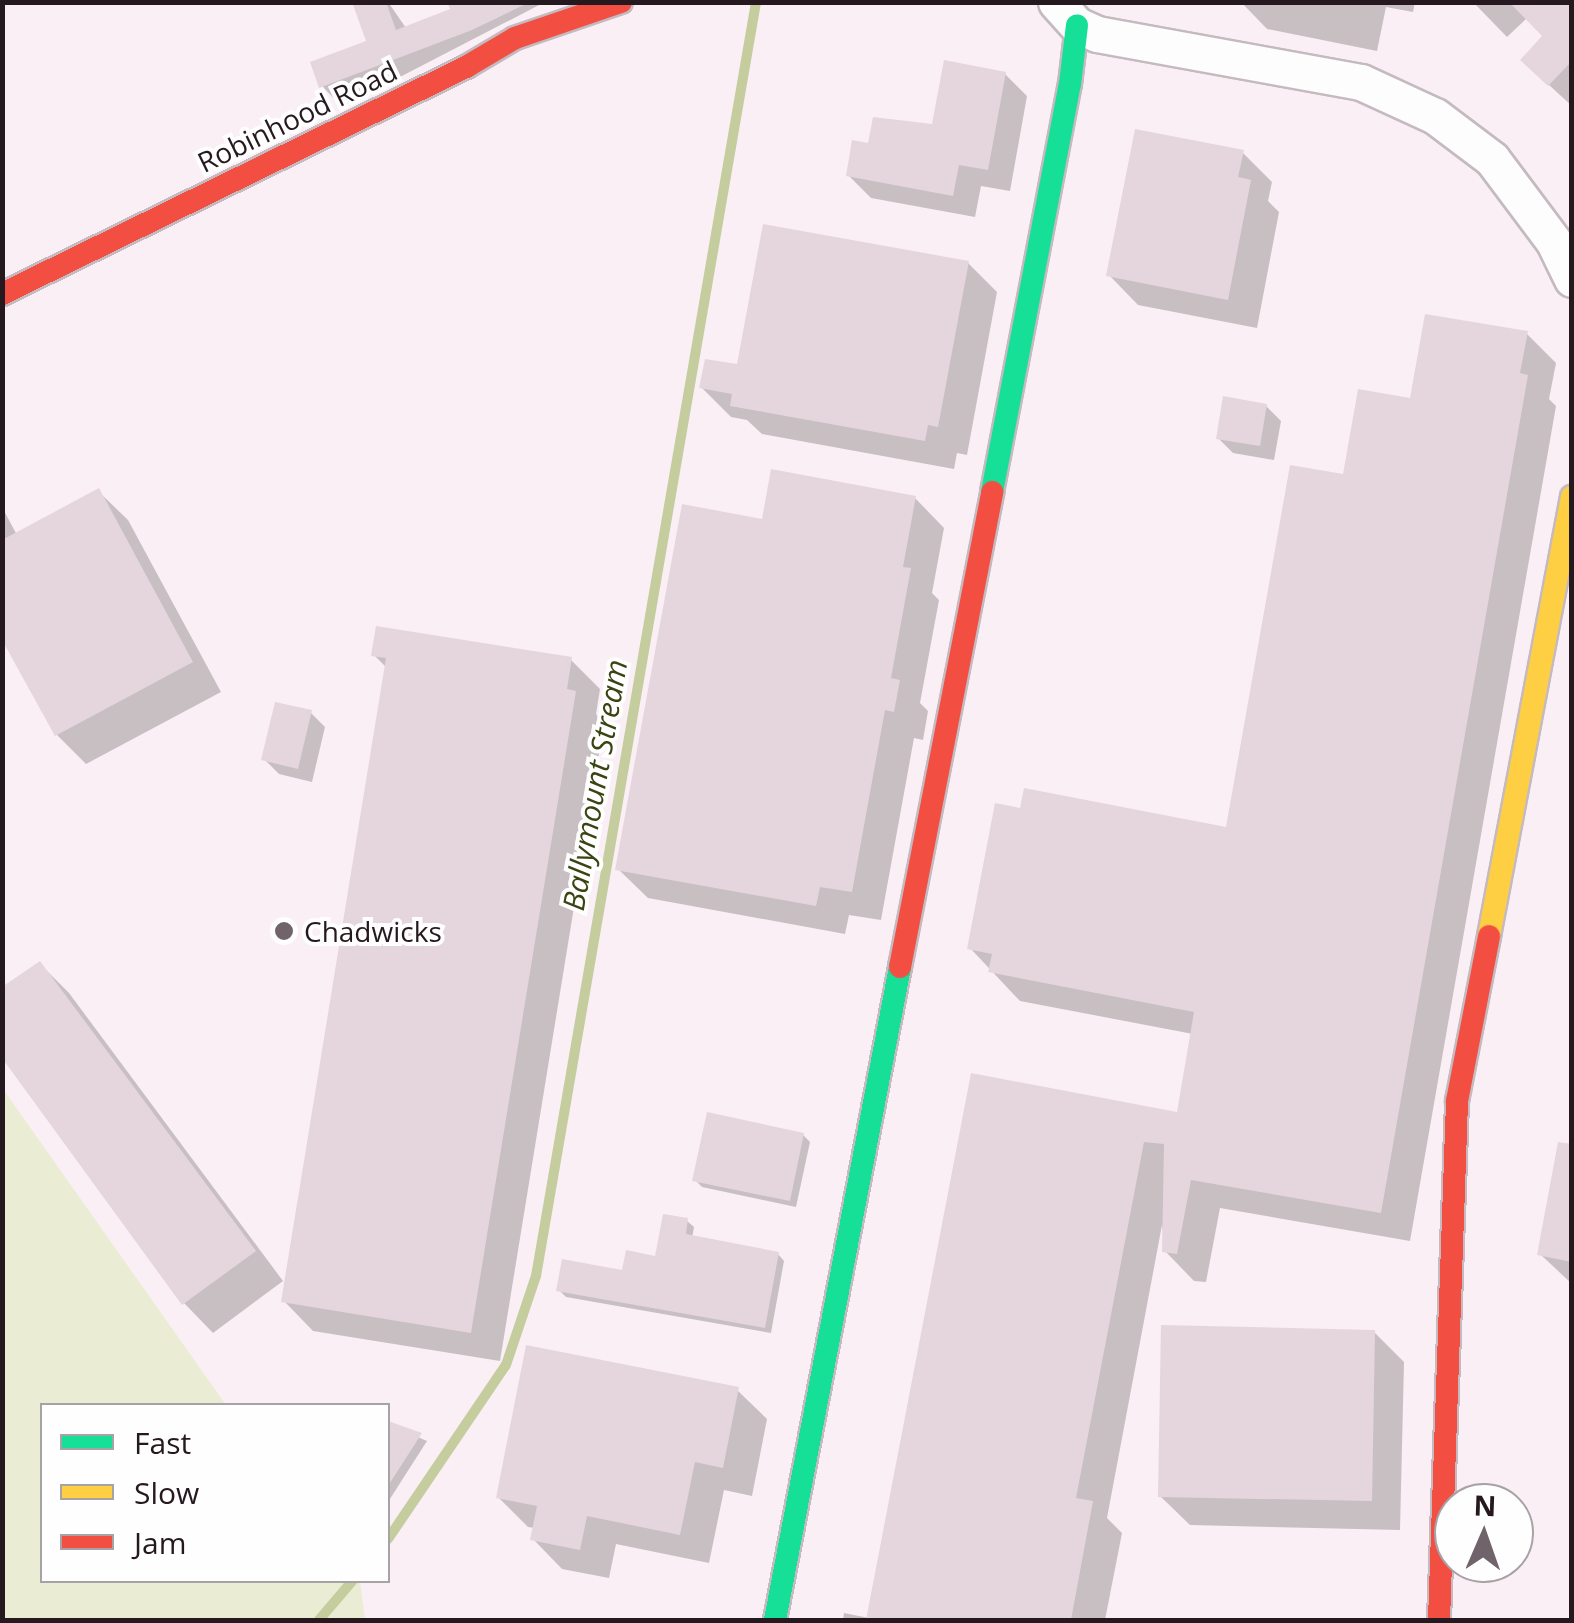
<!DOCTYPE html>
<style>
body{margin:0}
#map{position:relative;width:1574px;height:1623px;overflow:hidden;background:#faeff4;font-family:"Open Sans",sans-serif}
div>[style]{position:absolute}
.green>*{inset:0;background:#eaecd4}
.shadow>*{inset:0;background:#0003}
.stream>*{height:10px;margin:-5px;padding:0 5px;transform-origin:5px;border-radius:5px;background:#c5cd9f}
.building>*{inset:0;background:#e5d6dd}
.roads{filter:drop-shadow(2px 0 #c4babf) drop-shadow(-2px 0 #c4babf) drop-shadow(0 2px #c4babf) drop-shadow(0 -2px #c4babf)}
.street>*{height:35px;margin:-17.5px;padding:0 17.5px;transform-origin:17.5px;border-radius:17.5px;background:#fefdfd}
.fast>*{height:22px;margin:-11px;padding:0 11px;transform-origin:11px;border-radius:11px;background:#16e098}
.slow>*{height:22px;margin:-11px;padding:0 11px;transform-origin:11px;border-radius:11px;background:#ffcf43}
.jam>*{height:22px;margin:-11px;padding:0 11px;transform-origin:11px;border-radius:11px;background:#f24e42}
.dots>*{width:28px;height:28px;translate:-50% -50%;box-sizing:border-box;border:5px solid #fefefe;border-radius:50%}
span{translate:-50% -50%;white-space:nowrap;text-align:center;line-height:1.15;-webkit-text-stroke:8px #fefefe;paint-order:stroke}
.street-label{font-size:28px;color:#25191f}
.poi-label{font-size:28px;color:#25191f}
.left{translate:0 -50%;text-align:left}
.water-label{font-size:30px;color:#3a4412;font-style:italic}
.frame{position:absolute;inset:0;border:5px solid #25191f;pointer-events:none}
.legend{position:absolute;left:40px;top:1403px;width:350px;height:180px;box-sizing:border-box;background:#fefefe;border:2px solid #a7a2a5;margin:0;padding:12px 18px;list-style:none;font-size:30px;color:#25191f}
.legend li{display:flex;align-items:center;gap:20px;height:50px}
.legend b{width:50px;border:2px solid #a7a2a5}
.north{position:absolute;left:1434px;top:1483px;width:100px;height:100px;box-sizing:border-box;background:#fefefe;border:2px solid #a7a2a5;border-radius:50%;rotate:2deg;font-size:28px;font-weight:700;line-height:40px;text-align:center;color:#25191f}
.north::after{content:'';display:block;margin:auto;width:35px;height:45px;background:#70646a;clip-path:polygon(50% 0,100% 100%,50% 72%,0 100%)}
</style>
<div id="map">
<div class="green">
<i style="clip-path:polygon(3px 1089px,226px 1405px,42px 1406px,42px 1580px,360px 1581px,365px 1620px,3px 1620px)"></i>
</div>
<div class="shadow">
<i style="clip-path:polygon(363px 2px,388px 2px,406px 28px,453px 11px,450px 2px,545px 2px,342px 107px,322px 86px,369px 42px)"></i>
<i style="clip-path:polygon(1241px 2px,1415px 2px,1413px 12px,1386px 7px,1377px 51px,1267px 29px)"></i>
<i style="clip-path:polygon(1473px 2px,1572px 2px,1572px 106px,1549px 85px,1545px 36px,1527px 18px,1507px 37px)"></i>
<i style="clip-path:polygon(1005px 74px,1027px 96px,1010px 191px,981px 186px,975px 217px,871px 198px,849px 176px,870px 146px,934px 127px)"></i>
<i style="clip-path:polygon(1242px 152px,1272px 182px,1268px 201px,1279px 212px,1257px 328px,1138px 305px,1109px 275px)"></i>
<i style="clip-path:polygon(968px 263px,997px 292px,967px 455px,957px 453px,954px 469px,762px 434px,747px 420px,731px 417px,702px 388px)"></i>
<i style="clip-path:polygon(1526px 333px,1556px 363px,1549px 399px,1556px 406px,1410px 1241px,1220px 1208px,1206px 1282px,1194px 1281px,1165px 1251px,1162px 1225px,1107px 1518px,1122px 1533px,1105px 1620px,843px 1620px,844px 1613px,869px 1618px,973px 1076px,1179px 1115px,1193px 1034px,1020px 1001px,970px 948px,1228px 830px,1345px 477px,1412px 401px)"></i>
<i style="clip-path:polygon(1266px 406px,1281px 421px,1274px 460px,1233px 453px,1219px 439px)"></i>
<i style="clip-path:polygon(98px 491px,128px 520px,221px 692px,86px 764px,57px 735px,2px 635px,2px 507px,17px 535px)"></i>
<i style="clip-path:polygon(915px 498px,944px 528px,932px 593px,939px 600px,920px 703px,928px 711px,923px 740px,914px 738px,881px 920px,849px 915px,845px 934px,648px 898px,618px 869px,764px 522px)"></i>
<i style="clip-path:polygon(374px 655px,571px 660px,600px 689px,596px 714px,604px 723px,500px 1361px,313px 1331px,284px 1301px,387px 668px)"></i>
<i style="clip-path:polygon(310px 712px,325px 727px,312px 782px,279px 774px,264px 759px)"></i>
<i style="clip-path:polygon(40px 964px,69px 993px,283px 1281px,213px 1333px,184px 1303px)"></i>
<i style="clip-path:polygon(803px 1135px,810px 1142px,796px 1207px,702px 1187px,695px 1180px)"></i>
<i style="clip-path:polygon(1572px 1168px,1572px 1284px,1540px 1254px)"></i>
<i style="clip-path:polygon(687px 1221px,694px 1227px,692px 1238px,778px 1254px,784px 1261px,771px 1333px,566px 1297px,559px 1290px,657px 1259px)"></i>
<i style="clip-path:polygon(1374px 1332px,1404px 1362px,1400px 1530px,1190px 1525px,1160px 1496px)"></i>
<i style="clip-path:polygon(737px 1390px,767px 1419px,752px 1496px,724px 1490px,709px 1563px,616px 1544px,609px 1578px,562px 1569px,533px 1539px,535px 1528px,528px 1527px,498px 1497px)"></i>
<i style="clip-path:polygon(388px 1424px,427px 1441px,388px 1502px)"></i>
</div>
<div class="stream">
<i style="left:388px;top:1539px;width:210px;rotate:-55.9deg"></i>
<i style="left:506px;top:1365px;width:94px;rotate:-71.4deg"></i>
<i style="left:536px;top:1276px;width:1293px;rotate:-80.2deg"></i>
<i style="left:319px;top:1620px;width:52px;rotate:-49.6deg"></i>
</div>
<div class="building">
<i style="clip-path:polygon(352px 2px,386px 2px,396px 30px,450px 9px,447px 2px,530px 2px,472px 30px,319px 88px,310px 62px,366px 41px)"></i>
<i style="clip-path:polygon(1509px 2px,1572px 2px,1572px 61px,1548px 86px,1520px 60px,1542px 36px)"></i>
<i style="clip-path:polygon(944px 60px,1006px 72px,988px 170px,959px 165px,953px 196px,846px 176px,852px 140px,868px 143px,873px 117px,932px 124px)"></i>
<i style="clip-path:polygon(1135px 129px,1244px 150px,1238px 177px,1251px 180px,1228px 300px,1106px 276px)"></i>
<i style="clip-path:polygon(763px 224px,969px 261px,938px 427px,928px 425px,925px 441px,730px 406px,732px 394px,699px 388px,705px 359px,737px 364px)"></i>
<i style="clip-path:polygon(1425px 314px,1528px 331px,1520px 373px,1528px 375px,1381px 1213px,1191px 1180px,1177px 1254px,1162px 1252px,1164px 1144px,1144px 1142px,1076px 1498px,1093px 1501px,1071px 1620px,866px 1620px,971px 1073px,1177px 1112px,1194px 1012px,988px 972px,992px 954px,967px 949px,995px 803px,1020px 808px,1024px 788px,1226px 827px,1290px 465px,1343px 474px,1358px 389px,1410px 398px)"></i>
<i style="clip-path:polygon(1223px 396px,1267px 404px,1260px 446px,1216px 439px)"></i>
<i style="clip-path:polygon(771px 469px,916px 496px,903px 567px,911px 568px,891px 678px,900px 680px,894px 712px,885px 710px,852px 892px,820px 887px,816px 906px,615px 870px,682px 504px,762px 519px)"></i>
<i style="clip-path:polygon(99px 488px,193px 662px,55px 736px,2px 640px,2px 540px)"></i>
<i style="clip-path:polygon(376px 626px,572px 657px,567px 689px,576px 691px,471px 1333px,281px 1302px,386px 658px,371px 656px)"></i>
<i style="clip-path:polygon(275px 702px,312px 710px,298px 769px,261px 760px)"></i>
<i style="clip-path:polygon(40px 961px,256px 1251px,182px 1305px,2px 1058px,2px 987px)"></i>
<i style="clip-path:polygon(707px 1112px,804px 1133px,790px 1201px,692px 1181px)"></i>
<i style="clip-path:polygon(1558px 1142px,1572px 1144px,1572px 1262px,1537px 1255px)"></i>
<i style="clip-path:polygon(663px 1214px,688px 1218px,686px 1234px,779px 1252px,765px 1328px,556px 1291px,562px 1259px,622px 1270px,626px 1250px,655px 1256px)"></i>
<i style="clip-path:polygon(1161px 1325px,1375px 1330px,1372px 1501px,1158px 1497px)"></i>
<i style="clip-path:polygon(526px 1345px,739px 1387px,723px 1468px,695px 1462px,680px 1535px,587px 1516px,580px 1550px,530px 1540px,537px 1506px,496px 1498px)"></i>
<i style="clip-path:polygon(388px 1421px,422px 1433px,388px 1486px)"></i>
</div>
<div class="roads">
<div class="street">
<i style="left:1056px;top:2px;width:31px;rotate:48deg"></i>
<i style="left:1077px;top:25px;width:22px;rotate:24deg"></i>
<i style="left:1097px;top:34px;width:268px;rotate:10.3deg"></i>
<i style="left:1361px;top:82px;width:81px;rotate:24.7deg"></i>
<i style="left:1435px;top:116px;width:71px;rotate:37deg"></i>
<i style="left:1492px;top:159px;width:104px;rotate:53.2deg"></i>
<i style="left:1554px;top:242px;width:41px;rotate:64.1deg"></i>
</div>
<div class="fast">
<i style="left:992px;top:492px;width:415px;rotate:-79.2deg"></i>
<i style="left:1070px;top:84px;width:59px;rotate:-83.2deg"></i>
<i style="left:775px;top:1620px;width:665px;rotate:-79.16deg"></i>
</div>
<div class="slow">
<i style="left:1489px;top:936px;width:447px;rotate:-79.3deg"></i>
</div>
<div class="jam">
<i style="left:2px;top:294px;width:517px;rotate:-26.07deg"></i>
<i style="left:466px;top:67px;width:57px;rotate:-30.6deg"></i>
<i style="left:515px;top:38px;width:112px;rotate:-18.8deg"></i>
<i style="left:900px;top:967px;width:484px;rotate:-79deg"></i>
<i style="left:1439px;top:1620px;width:519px;rotate:-88.01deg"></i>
<i style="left:1457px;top:1101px;width:168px;rotate:-79deg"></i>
</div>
</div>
<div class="dots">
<i style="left:284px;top:931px;background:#70646a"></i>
</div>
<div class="street-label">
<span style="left:297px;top:116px;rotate:-26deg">Robinhood Road</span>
</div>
<div class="poi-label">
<span class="left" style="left:304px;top:931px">Chadwicks</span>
</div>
<div class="water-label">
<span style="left:595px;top:785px;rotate:-80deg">Ballymount Stream</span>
</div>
<div class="frame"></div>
<ul class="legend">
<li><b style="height:12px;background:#16e098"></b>Fast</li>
<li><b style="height:12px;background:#ffcf43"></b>Slow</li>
<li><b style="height:12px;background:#f24e42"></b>Jam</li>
</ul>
<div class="north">N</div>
</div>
